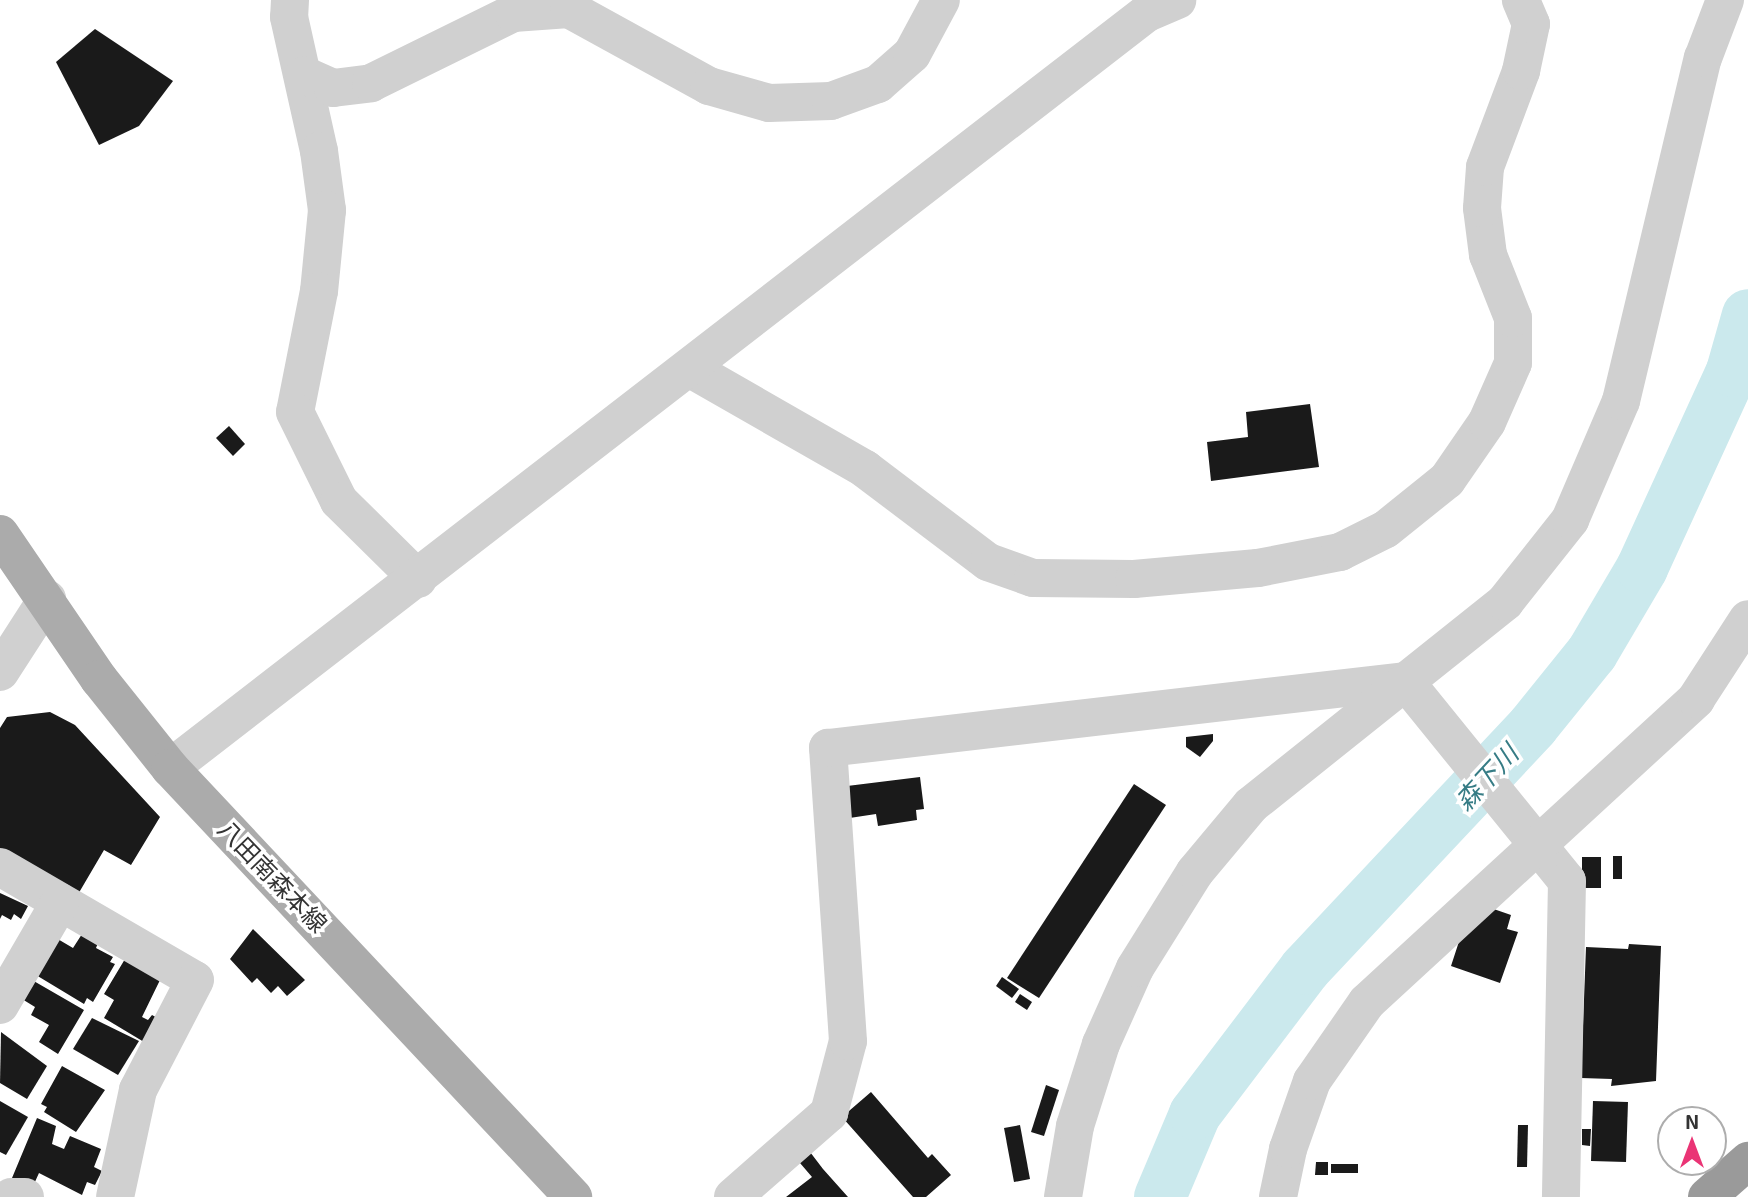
<!DOCTYPE html>
<meta charset="utf-8">
<style>
body{margin:0}
#map{position:relative;width:1748px;height:1197px;overflow:hidden;background:#fff;font-family:"Exo 2","Noto Sans JP",sans-serif}
div>[style]{position:absolute}
.river>*{height:52px;margin:-26px;padding:0 26px;transform-origin:26px;border-radius:26px;background:#cbe9ed}
.building>*{inset:0;background:#1a1a1a}
.minor>*{height:38px;margin:-19px;padding:0 19px;transform-origin:19px;border-radius:19px;background:#d0d0d0}
.major>*{height:38px;margin:-19px;padding:0 19px;transform-origin:19px;border-radius:19px;background:#ababab}
.highway>*{height:38px;margin:-19px;padding:0 19px;transform-origin:19px;border-radius:19px;background:#9a9a9a}
span{translate:-50% -50%;white-space:nowrap;text-align:center;line-height:1.15;-webkit-text-stroke:7px #fff;paint-order:stroke}
.street-label{font-size:24px;color:#333}
.water-label{font-size:26px;color:#367c85;font-style:italic}
.north{position:absolute;left:1657px;top:1106px;width:70px;height:70px;box-sizing:border-box;background:#fff;border:2px solid #adadad;border-radius:50%;rotate:0deg;font-size:19px;font-weight:700;line-height:28px;text-align:center;color:#333}
.north::after{content:'';display:block;margin:auto;width:24px;height:32px;background:#ea3475;clip-path:polygon(50% 0,100% 100%,50% 72%,0 100%)}
</style>
<div id="map">
<div class="river">
<i style="left:1160px;top:1197px;width:90px;rotate:-67.1deg"></i>
<i style="left:1195px;top:1114px;width:182px;rotate:-52.8deg"></i>
<i style="left:1305px;top:969px;width:333px;rotate:-46.8deg"></i>
<i style="left:1533px;top:726px;width:94px;rotate:-51.1deg"></i>
<i style="left:1592px;top:653px;width:99px;rotate:-59.5deg"></i>
<i style="left:1642px;top:568px;width:217px;rotate:-65.4deg"></i>
<i style="left:1732px;top:371px;width:58px;rotate:-74.1deg"></i>
</div>
<div class="building">
<i style="clip-path:polygon(95px 29px,173px 81px,139px 126px,99px 145px,56px 62px)"></i>
<i style="clip-path:polygon(1310px 404px,1319px 467px,1211px 481px,1207px 442px,1248px 437px,1246px 412px)"></i>
<i style="clip-path:polygon(229px 426px,245px 444px,233px 456px,216px 438px)"></i>
<i style="clip-path:polygon(50px 712px,75px 725px,160px 817px,131px 865px,104px 850px,77px 896px,0 851px,0 728px,7px 717px)"></i>
<i style="clip-path:polygon(1213px 734px,1213px 741px,1200px 757px,1186px 747px,1186px 737px)"></i>
<i style="clip-path:polygon(920px 777px,924px 809px,916px 810px,917px 820px,878px 826px,876px 814px,843px 819px,839px 787px)"></i>
<i style="clip-path:polygon(1134px 784px,1166px 805px,1039px 998px,1007px 978px)"></i>
<i style="clip-path:polygon(1613px 856px,1622px 856px,1622px 879px,1613px 879px)"></i>
<i style="clip-path:polygon(1582px 857px,1601px 857px,1601px 888px,1582px 888px)"></i>
<i style="clip-path:polygon(0 893px,28px 906px,21px 919px,14px 914px,11px 920px,2px 915px,0 919px)"></i>
<i style="clip-path:polygon(1485px 906px,1511px 915px,1507px 929px,1518px 932px,1500px 983px,1451px 966px,1466px 920px)"></i>
<i style="clip-path:polygon(253px 929px,305px 980px,287px 996px,278px 986px,271px 993px,257px 978px,252px 983px,230px 959px)"></i>
<i style="clip-path:polygon(82px 934px,98px 943px,96px 948px,113px 957px,110px 962px,115px 964px,93px 1002px,87px 998px,84px 1004px,36px 975px,56px 938px,73px 948px)"></i>
<i style="clip-path:polygon(1629px 944px,1661px 946px,1656px 1081px,1611px 1086px,1612px 1079px,1581px 1078px,1586px 947px,1628px 949px)"></i>
<i style="clip-path:polygon(125px 959px,160px 980px,142px 1017px,148px 1020px,152px 1015px,163px 1021px,149px 1045px,104px 1018px,114px 1000px,104px 994px)"></i>
<i style="clip-path:polygon(1002px 977px,1019px 989px,1012px 998px,996px 986px)"></i>
<i style="clip-path:polygon(32px 980px,84px 1010px,58px 1054px,39px 1042px,49px 1025px,31px 1015px,35px 1007px,22px 999px)"></i>
<i style="clip-path:polygon(1020px 994px,1032px 1002px,1027px 1010px,1015px 1002px)"></i>
<i style="clip-path:polygon(92px 1018px,139px 1041px,118px 1075px,73px 1049px)"></i>
<i style="clip-path:polygon(1px 1032px,47px 1066px,27px 1099px,0 1083px)"></i>
<i style="clip-path:polygon(62px 1066px,105px 1090px,76px 1132px,44px 1112px,47px 1107px,41px 1104px)"></i>
<i style="clip-path:polygon(1046px 1085px,1059px 1090px,1044px 1136px,1031px 1132px)"></i>
<i style="clip-path:polygon(871px 1092px,928px 1158px,932px 1154px,951px 1175px,926px 1197px,913px 1197px,842px 1117px)"></i>
<i style="clip-path:polygon(0 1101px,28px 1117px,6px 1155px,0 1152px)"></i>
<i style="clip-path:polygon(1593px 1101px,1628px 1102px,1626px 1162px,1591px 1161px)"></i>
<i style="clip-path:polygon(37px 1118px,56px 1126px,52px 1144px,64px 1149px,70px 1136px,101px 1149px,94px 1167px,102px 1171px,95px 1185px,87px 1182px,82px 1195px,39px 1173px,34px 1184px,12px 1178px)"></i>
<i style="clip-path:polygon(1020px 1125px,1030px 1179px,1014px 1182px,1004px 1128px)"></i>
<i style="clip-path:polygon(1518px 1125px,1528px 1125px,1527px 1167px,1517px 1167px)"></i>
<i style="clip-path:polygon(1582px 1129px,1591px 1129px,1590px 1146px,1582px 1145px)"></i>
<i style="clip-path:polygon(794px 1131px,823px 1169px,848px 1197px,786px 1197px,812px 1177px,800px 1163px)"></i>
<i style="clip-path:polygon(1316px 1162px,1328px 1162px,1328px 1175px,1315px 1175px)"></i>
<i style="clip-path:polygon(1331px 1164px,1358px 1164px,1358px 1173px,1331px 1173px)"></i>
</div>
<div class="minor">
<i style="left:290px;top:0;width:17px;rotate:93deg"></i>
<i style="left:289px;top:17px;width:137px;rotate:77.4deg"></i>
<i style="left:319px;top:151px;width:60px;rotate:82.3deg"></i>
<i style="left:327px;top:210px;width:81px;rotate:95.6deg"></i>
<i style="left:319px;top:291px;width:123px;rotate:101.2deg"></i>
<i style="left:295px;top:412px;width:99px;rotate:63.7deg"></i>
<i style="left:339px;top:501px;width:111px;rotate:44.6deg"></i>
<i style="left:304px;top:75px;width:32px;rotate:24deg"></i>
<i style="left:333px;top:88px;width:38px;rotate:-7deg"></i>
<i style="left:371px;top:83px;width:158px;rotate:-26.2deg"></i>
<i style="left:513px;top:13px;width:56px;rotate:-4.1deg"></i>
<i style="left:569px;top:9px;width:160px;rotate:28.8deg"></i>
<i style="left:709px;top:86px;width:62px;rotate:15.8deg"></i>
<i style="left:769px;top:103px;width:62px;rotate:-1.8deg"></i>
<i style="left:831px;top:101px;width:50px;rotate:-19.9deg"></i>
<i style="left:878px;top:84px;width:45px;rotate:-41.4deg"></i>
<i style="left:912px;top:54px;width:61px;rotate:-61.8deg"></i>
<i style="left:689px;top:368px;width:203px;rotate:29.8deg"></i>
<i style="left:865px;top:469px;width:154px;rotate:37.1deg"></i>
<i style="left:988px;top:562px;width:48px;rotate:19.6deg"></i>
<i style="left:1033px;top:578px;width:101px;rotate:0.6deg"></i>
<i style="left:1134px;top:579px;width:124px;rotate:-5.1deg"></i>
<i style="left:1258px;top:568px;width:84px;rotate:-11deg"></i>
<i style="left:1340px;top:552px;width:51px;rotate:-26.6deg"></i>
<i style="left:1386px;top:529px;width:78px;rotate:-38.8deg"></i>
<i style="left:1447px;top:480px;width:70px;rotate:-55.4deg"></i>
<i style="left:1487px;top:422px;width:64px;rotate:-66.2deg"></i>
<i style="left:1513px;top:363px;width:45px;rotate:-90deg"></i>
<i style="left:1513px;top:318px;width:68px;rotate:-111.6deg"></i>
<i style="left:1488px;top:255px;width:47px;rotate:-97.3deg"></i>
<i style="left:1482px;top:208px;width:41px;rotate:-85.8deg"></i>
<i style="left:1485px;top:167px;width:103px;rotate:-69.4deg"></i>
<i style="left:1521px;top:71px;width:48px;rotate:-78deg"></i>
<i style="left:1531px;top:24px;width:26px;rotate:-113deg"></i>
<i style="left:0;top:672px;width:87px;rotate:-57.2deg"></i>
<i style="left:170px;top:768px;width:1235px;rotate:-37.7deg"></i>
<i style="left:1147px;top:13px;width:33px;rotate:-23deg"></i>
<i style="left:0;top:867px;width:225px;rotate:30.1deg"></i>
<i style="left:195px;top:980px;width:124px;rotate:117.4deg"></i>
<i style="left:138px;top:1090px;width:109px;rotate:102.1deg"></i>
<i style="left:0;top:1005px;width:119px;rotate:-59.8deg"></i>
<i style="left:11px;top:1197px;width:14px"></i>
<i style="left:733px;top:1197px;width:128px;rotate:-41.2deg"></i>
<i style="left:829px;top:1113px;width:74px;rotate:-75.2deg"></i>
<i style="left:848px;top:1041px;width:294px;rotate:-93.9deg"></i>
<i style="left:828px;top:748px;width:581px;rotate:-6.62deg"></i>
<i style="left:1405px;top:681px;width:257px;rotate:51deg"></i>
<i style="left:1567px;top:881px;width:316px;rotate:91.1deg"></i>
<i style="left:1063px;top:1197px;width:72px;rotate:-80.4deg"></i>
<i style="left:1075px;top:1126px;width:86px;rotate:-72.4deg"></i>
<i style="left:1101px;top:1044px;width:83px;rotate:-65.9deg"></i>
<i style="left:1135px;top:968px;width:113px;rotate:-58deg"></i>
<i style="left:1195px;top:872px;width:87px;rotate:-50.1deg"></i>
<i style="left:1251px;top:805px;width:325px;rotate:-38.6deg"></i>
<i style="left:1505px;top:602px;width:105px;rotate:-51.6deg"></i>
<i style="left:1570px;top:520px;width:129px;rotate:-66.8deg"></i>
<i style="left:1621px;top:401px;width:353px;rotate:-76.6deg"></i>
<i style="left:1703px;top:58px;width:62px;rotate:-69.2deg"></i>
<i style="left:1278px;top:1197px;width:49px;rotate:-78.2deg"></i>
<i style="left:1288px;top:1149px;width:72px;rotate:-70.6deg"></i>
<i style="left:1312px;top:1081px;width:96px;rotate:-55.2deg"></i>
<i style="left:1367px;top:1002px;width:447px;rotate:-42.6deg"></i>
<i style="left:1696px;top:699px;width:95px;rotate:-57deg"></i>
</div>
<div class="major">
<i style="left:0;top:534px;width:176px;rotate:55.7deg"></i>
<i style="left:99px;top:679px;width:114px;rotate:51.4deg"></i>
<i style="left:170px;top:768px;width:589px;rotate:46.79deg"></i>
</div>
<div class="highway">
<i style="left:1707px;top:1197px;width:55px;rotate:-41.3deg"></i>
</div>
<div class="street-label">
<span style="left:273px;top:876px;rotate:46deg">八田南森本線</span>
</div>
<div class="water-label">
<span style="left:1486px;top:777px;rotate:-47deg">森下川</span>
</div>
<div class="north">N</div>
</div>
